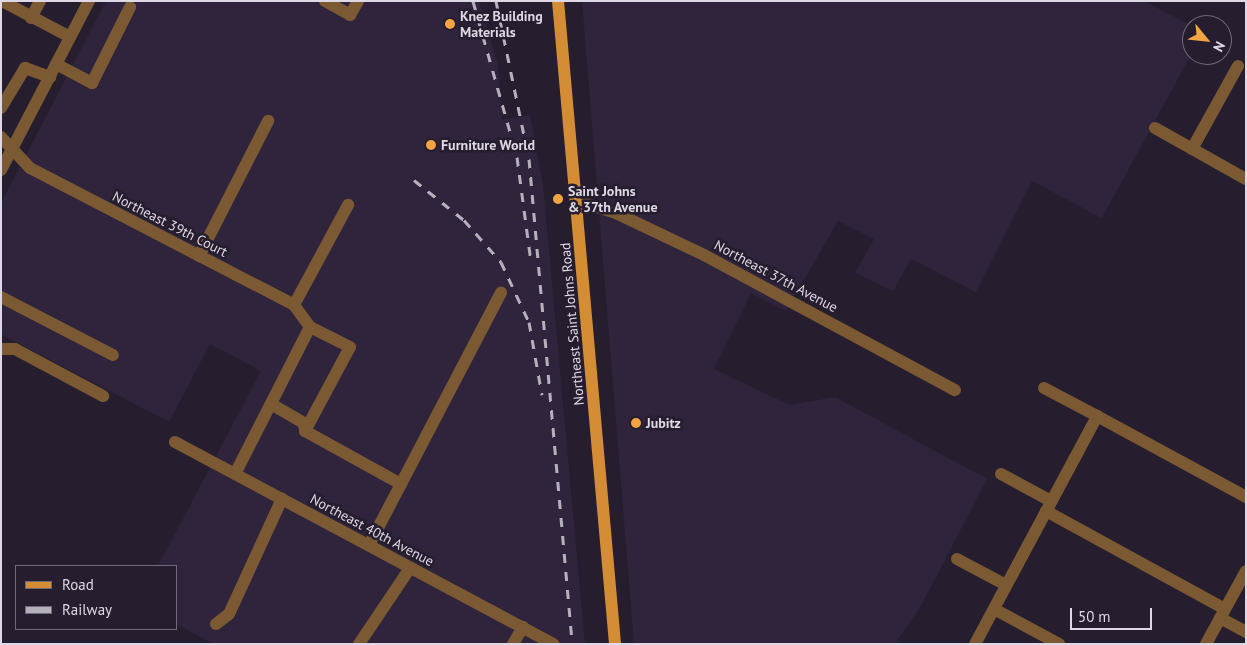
<!DOCTYPE html>
<style>
body{margin:0}
#map{position:relative;width:1247px;height:645px;overflow:hidden;background:#261e2f;font-family:"PT Sans",sans-serif}
div>[style]{position:absolute}
.built>*{inset:0;background:#2f243b}
.minor>*{height:12px;margin:-6px;padding:0 6px;transform-origin:6px;border-radius:6px;background:#7b5932}
.major>*{height:12px;margin:-6px;padding:0 6px;transform-origin:6px;border-radius:6px;background:#d48d34}
.rail>*{height:3px;margin-top:-1.5px;transform-origin:0;background:repeating-linear-gradient(90deg,#b6afbc 0 9px,transparent 0 18px)}
.dots>*{width:14px;height:14px;translate:-50% -50%;box-sizing:border-box;border:2px solid #261e2f;border-radius:50%}
span{translate:-50% -50%;white-space:nowrap;text-align:center;line-height:1.15;-webkit-text-stroke:5px #261e2f;paint-order:stroke}
.poi-label{font-size:14px;color:#dfd9e5;font-weight:700}
.left{translate:0 -50%;text-align:left}
.street-label{font-size:14px;color:#dfd9e5}
.frame{position:absolute;inset:0;border:2px solid #dfd9e5;pointer-events:none}
.legend{position:absolute;left:15px;top:565px;width:162px;height:65px;box-sizing:border-box;background:#261e2f;border:1px solid #706978;margin:0;padding:6px 9px;list-style:none;font-size:15px;color:#dfd9e5}
.legend li{display:flex;align-items:center;gap:10px;height:25px}
.legend b{width:25px;border:1px solid #706978}
.north{position:absolute;left:1182px;top:15px;width:50px;height:50px;box-sizing:border-box;background:#261e2f;border:1px solid #706978;border-radius:50%;rotate:118deg;font-size:14px;font-weight:700;line-height:20px;text-align:center;color:#dfd9e5}
.north::after{content:'';display:block;margin:auto;width:18px;height:22px;background:#f3a442;clip-path:polygon(50% 0,100% 100%,50% 72%,0 100%)}
.scale{position:absolute;left:1070px;top:608px;width:82px;height:22px;box-sizing:border-box;border:2px solid #dfd9e5;border-top:0;padding-left:6px;font-size:15px;line-height:18px;white-space:nowrap;color:#dfd9e5;-webkit-text-stroke:4px #261e2f;paint-order:stroke}
</style>
<div id="map">
<div class="built">
<i style="clip-path:polygon(106px 1px,479px 1px,498px 65px,502px 120px,530px 115px,543px 185px,585px 644px,214px 644px,176px 624px,176px 566px,158px 566px,261px 371px,210px 344px,169px 422px,1px 334px,1px 203px)"></i>
<i style="clip-path:polygon(582px 1px,1144px 1px,1192px 26px,1192px 53px,1102px 218px,1032px 181px,976px 292px,911px 259px,893px 291px,855px 273px,874px 239px,838px 221px,786px 311px,751px 293px,714px 369px,790px 405px,835px 397px,987px 479px,921px 606px,895px 644px,634px 644px)"></i>
</div>
<div class="minor">
<i style="left:2px;top:1px;width:77px;rotate:27.9deg"></i>
<i style="left:325px;top:1px;width:29px;rotate:29deg"></i>
<i style="left:350px;top:15px;width:16px;rotate:-60deg"></i>
<i style="left:31px;top:18px;width:19px;rotate:-62deg"></i>
<i style="left:56px;top:64px;width:41px;rotate:27.8deg"></i>
<i style="left:92px;top:83px;width:85px;rotate:-63.4deg"></i>
<i style="left:1px;top:108px;width:47px;rotate:-59deg"></i>
<i style="left:25px;top:68px;width:27px;rotate:20deg"></i>
<i style="left:1155px;top:128px;width:104px;rotate:29.3deg"></i>
<i style="left:1px;top:137px;width:42px;rotate:46.9deg"></i>
<i style="left:30px;top:168px;width:297px;rotate:27.4deg"></i>
<i style="left:294px;top:305px;width:27px;rotate:54deg"></i>
<i style="left:1192px;top:149px;width:95px;rotate:-61deg"></i>
<i style="left:1px;top:170px;width:191px;rotate:-62.5deg"></i>
<i style="left:577px;top:201px;width:41px;rotate:17.1deg"></i>
<i style="left:616px;top:213px;width:98px;rotate:25.5deg"></i>
<i style="left:704px;top:255px;width:285px;rotate:28.3deg"></i>
<i style="left:199px;top:256px;width:152px;rotate:-62.9deg"></i>
<i style="left:1px;top:297px;width:126px;rotate:27.4deg"></i>
<i style="left:294px;top:305px;width:114px;rotate:-61.6deg"></i>
<i style="left:1px;top:349px;width:14px"></i>
<i style="left:15px;top:349px;width:100px;rotate:28.1deg"></i>
<i style="left:1044px;top:388px;width:60px;rotate:27.8deg"></i>
<i style="left:271px;top:404px;width:38px;rotate:30deg"></i>
<i style="left:304px;top:423px;width:8px;rotate:83deg"></i>
<i style="left:305px;top:431px;width:110px;rotate:28.9deg"></i>
<i style="left:401px;top:484px;width:69px;rotate:117.7deg"></i>
<i style="left:305px;top:431px;width:95px;rotate:-61.8deg"></i>
<i style="left:350px;top:347px;width:45px;rotate:-153.4deg"></i>
<i style="left:175px;top:442px;width:429px;rotate:28.1deg"></i>
<i style="left:235px;top:474px;width:165px;rotate:-63deg"></i>
<i style="left:1001px;top:474px;width:57px;rotate:28.4deg"></i>
<i style="left:401px;top:484px;width:216px;rotate:-62.4deg"></i>
<i style="left:1046px;top:511px;width:204px;rotate:28.7deg"></i>
<i style="left:957px;top:559px;width:55px;rotate:28deg"></i>
<i style="left:994px;top:609px;width:74px;rotate:28.3deg"></i>
<i style="left:1220px;top:618px;width:30px;rotate:28deg"></i>
<i style="left:216px;top:624px;width:16px;rotate:-38deg"></i>
<i style="left:229px;top:614px;width:127px;rotate:-65.3deg"></i>
<i style="left:359px;top:644px;width:92px;rotate:-56.1deg"></i>
<i style="left:513px;top:644px;width:20px;rotate:-60deg"></i>
<i style="left:975px;top:644px;width:259px;rotate:-61.8deg"></i>
<i style="left:1097px;top:416px;width:170px;rotate:28.5deg"></i>
<i style="left:1206px;top:644px;width:83px;rotate:-61.3deg"></i>
</div>
<div class="major">
<i style="left:558px;top:1px;width:646px;rotate:84.93deg"></i>
</div>
<div class="rail">
<i style="left:473px;top:1px;width:162px;rotate:74.2deg"></i>
<i style="left:517px;top:157px;width:106px;rotate:82.4deg"></i>
<i style="left:496px;top:1px;width:161px;rotate:78.2deg"></i>
<i style="left:529px;top:159px;width:487px;rotate:84.9deg"></i>
<i style="left:414px;top:180px;width:64px;rotate:38.7deg"></i>
<i style="left:464px;top:220px;width:56px;rotate:48.6deg"></i>
<i style="left:501px;top:262px;width:66px;rotate:65deg"></i>
<i style="left:529px;top:322px;width:74px;rotate:79.9deg"></i>
</div>
<div class="dots">
<i style="left:450px;top:24px;background:#f3a442"></i>
<i style="left:431px;top:145px;background:#f3a442"></i>
<i style="left:558px;top:199px;background:#f3a442"></i>
<i style="left:636px;top:423px;background:#f3a442"></i>
</div>
<div class="poi-label">
<span class="left" style="left:460px;top:24px">Knez Building<br>Materials</span>
<span class="left" style="left:441px;top:145px">Furniture World</span>
<span class="left" style="left:568px;top:199px">Saint Johns<br>&amp; 37th Avenue</span>
<span class="left" style="left:646px;top:423px">Jubitz</span>
</div>
<div class="street-label">
<span style="left:170px;top:224px;rotate:27deg">Northeast 39th Court</span>
<span style="left:776px;top:276px;rotate:28deg">Northeast 37th Avenue</span>
<span style="left:572px;top:324px;rotate:-95deg">Northeast Saint Johns Road</span>
<span style="left:372px;top:530px;rotate:28deg">Northeast 40th Avenue</span>
</div>
<div class="frame"></div>
<ul class="legend">
<li><b style="height:6px;background:#d48d34"></b>Road</li>
<li><b style="height:6px;background:#b6afbc"></b>Railway</li>
</ul>
<div class="north">N</div>
<div class="scale">50 m</div>
</div>
